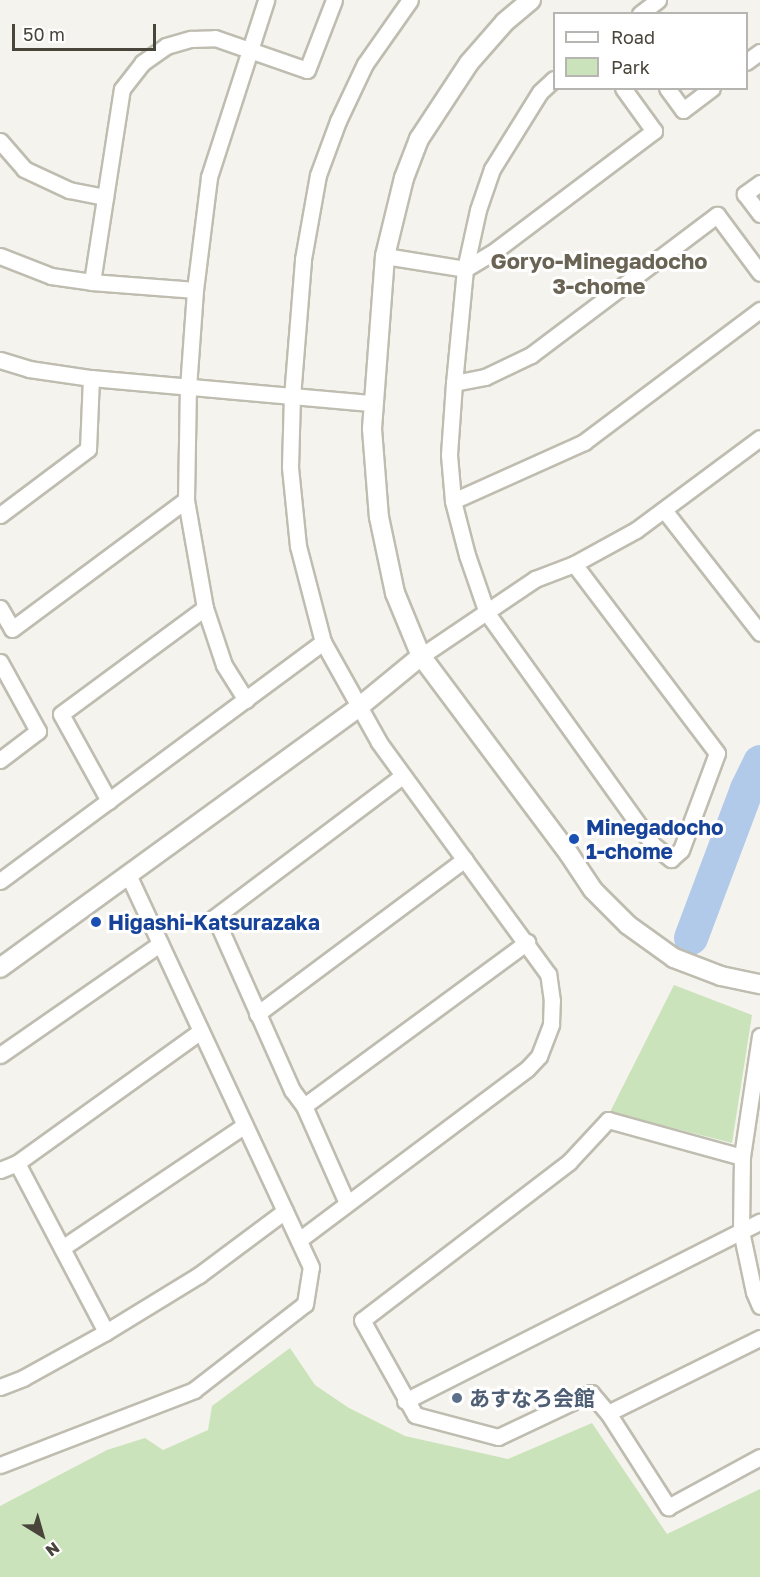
<!DOCTYPE html>
<meta charset="utf-8">
<style>
body{margin:0}
#map{position:relative;width:760px;height:1577px;overflow:hidden;background:#f5f3ed;font-family:"Golos Text","Noto Sans JP",sans-serif}
div>[style]{position:absolute}
.green>*{inset:0;background:#cbe3bb}
.river>*{height:34px;margin:-17px;padding:0 17px;transform-origin:17px;border-radius:17px;background:#b2cae9}
.roads{filter:drop-shadow(2px 0 #bfbcb0) drop-shadow(-2px 0 #bfbcb0) drop-shadow(0 2px #bfbcb0) drop-shadow(0 -2px #bfbcb0)}
.minor>*{height:15px;margin:-7.5px;padding:0 7.5px;transform-origin:7.5px;border-radius:7.5px;background:#fff}
.tertiary>*{height:18px;margin:-9px;padding:0 9px;transform-origin:9px;border-radius:9px;background:#fff}
.dots>*{width:16px;height:16px;translate:-50% -50%;box-sizing:border-box;border:3px solid #fff;border-radius:50%}
span{translate:-50% -50%;white-space:nowrap;text-align:center;line-height:1.15;-webkit-text-stroke:6px #fff;paint-order:stroke}
.transit-label{font-size:21px;color:#164399;font-weight:700}
.left{translate:0 -50%;text-align:left}
.service-label{font-size:21px;color:#4e5e75;font-weight:700}
.neighbourhood-label{font-size:22px;color:#6a6454;font-weight:700}
.legend{position:absolute;left:553px;top:12px;width:195px;height:78px;box-sizing:border-box;background:#fff;border:2px solid #b6b5b1;margin:0;padding:8px 10px;list-style:none;font-size:18px;color:#49453b}
.legend li{display:flex;align-items:center;gap:12px;height:30px}
.legend b{width:30px;border:2px solid #b6b5b1}
.north{position:absolute;left:12px;top:1505px;width:60px;height:60px;-webkit-text-stroke:4px #fff;paint-order:stroke;rotate:143deg;font-size:16px;font-weight:700;line-height:24px;text-align:center;color:#49453b}
.north::after{content:'';display:block;margin:auto;width:21px;height:27px;background:#49453b;clip-path:polygon(50% 0,100% 100%,50% 72%,0 100%)}
.scale{position:absolute;left:12px;top:24px;width:144px;height:27px;box-sizing:border-box;border:3px solid #49453b;border-top:0;padding-left:8px;font-size:18px;line-height:21px;white-space:nowrap;color:#49453b;-webkit-text-stroke:4px #fff;paint-order:stroke}
</style>
<div id="map">
<div class="green">
<i style="clip-path:polygon(674px 985px,752px 1015px,732px 1143px,610px 1112px)"></i>
<i style="clip-path:polygon(290px 1348px,315px 1385px,349px 1408px,405px 1436px,508px 1459px,592px 1423px,667px 1534px,760px 1489px,760px 1577px,0 1577px,0 1506px,107px 1450px,145px 1438px,163px 1450px,208px 1430px,212px 1406px)"></i>
</div>
<div class="river">
<i style="left:691px;top:938px;width:159px;rotate:-69.4deg"></i>
<i style="left:747px;top:789px;width:30px;rotate:-64deg"></i>
</div>
<div class="roads">
<div class="minor">
<i style="left:640px;top:14px;width:23px;rotate:-38deg"></i>
<i style="left:746px;top:62px;width:17px;rotate:-36deg"></i>
<i style="left:554px;top:79px;width:19px;rotate:137deg"></i>
<i style="left:540px;top:92px;width:91px;rotate:121.9deg"></i>
<i style="left:492px;top:169px;width:43px;rotate:108.9deg"></i>
<i style="left:478px;top:210px;width:60px;rotate:102.4deg"></i>
<i style="left:465px;top:269px;width:115px;rotate:95.5deg"></i>
<i style="left:454px;top:383px;width:72px;rotate:94deg"></i>
<i style="left:449px;top:455px;width:46px;rotate:85deg"></i>
<i style="left:453px;top:501px;width:56px;rotate:75.5deg"></i>
<i style="left:467px;top:555px;width:61px;rotate:71deg"></i>
<i style="left:487px;top:613px;width:285px;rotate:54.4deg"></i>
<i style="left:653px;top:845px;width:23px;rotate:38deg"></i>
<i style="left:671px;top:859px;width:13px;rotate:-42deg"></i>
<i style="left:681px;top:850px;width:103px;rotate:-69.6deg"></i>
<i style="left:717px;top:753px;width:237px;rotate:-127.1deg"></i>
<i style="left:667px;top:88px;width:27px;rotate:54deg"></i>
<i style="left:683px;top:110px;width:36px;rotate:-37deg"></i>
<i style="left:0;top:141px;width:37px;rotate:49deg"></i>
<i style="left:24px;top:169px;width:50px;rotate:25deg"></i>
<i style="left:69px;top:190px;width:37px;rotate:11deg"></i>
<i style="left:760px;top:183px;width:19px;rotate:144deg"></i>
<i style="left:745px;top:194px;width:25px;rotate:53deg"></i>
<i style="left:0;top:256px;width:55px;rotate:21.4deg"></i>
<i style="left:51px;top:276px;width:41px;rotate:8.3deg"></i>
<i style="left:92px;top:282px;width:103px;rotate:4.4deg"></i>
<i style="left:385px;top:256px;width:81px;rotate:9.2deg"></i>
<i style="left:465px;top:269px;width:31px;rotate:-31deg"></i>
<i style="left:492px;top:253px;width:203px;rotate:-37deg"></i>
<i style="left:654px;top:131px;width:53px;rotate:-125.8deg"></i>
<i style="left:92px;top:282px;width:195px;rotate:-81.2deg"></i>
<i style="left:122px;top:89px;width:33px;rotate:-52deg"></i>
<i style="left:142px;top:63px;width:29px;rotate:-35deg"></i>
<i style="left:166px;top:46px;width:26px;rotate:-16deg"></i>
<i style="left:191px;top:39px;width:24px;rotate:-2deg"></i>
<i style="left:215px;top:38px;width:97px;rotate:19.2deg"></i>
<i style="left:307px;top:70px;width:75px;rotate:-68.9deg"></i>
<i style="left:0;top:360px;width:30px;rotate:17deg"></i>
<i style="left:29px;top:369px;width:63px;rotate:8.3deg"></i>
<i style="left:91px;top:378px;width:283px;rotate:5.1deg"></i>
<i style="left:454px;top:383px;width:32px;rotate:-11deg"></i>
<i style="left:485px;top:377px;width:51px;rotate:-25.6deg"></i>
<i style="left:531px;top:355px;width:233px;rotate:-37deg"></i>
<i style="left:717px;top:215px;width:72px;rotate:53.4deg"></i>
<i style="left:453px;top:501px;width:144px;rotate:-24.2deg"></i>
<i style="left:584px;top:442px;width:220px;rotate:-36.9deg"></i>
<i style="left:664px;top:510px;width:156px;rotate:52deg"></i>
<i style="left:0;top:515px;width:110px;rotate:-36.9deg"></i>
<i style="left:88px;top:449px;width:71px;rotate:-87.6deg"></i>
<i style="left:0;top:608px;width:24px;rotate:60deg"></i>
<i style="left:12px;top:629px;width:217px;rotate:-36.6deg"></i>
<i style="left:421px;top:656px;width:138px;rotate:-34deg"></i>
<i style="left:535px;top:579px;width:42px;rotate:-21deg"></i>
<i style="left:574px;top:564px;width:71px;rotate:-28.7deg"></i>
<i style="left:636px;top:530px;width:154px;rotate:-36.6deg"></i>
<i style="left:0;top:662px;width:79px;rotate:61.2deg"></i>
<i style="left:38px;top:731px;width:48px;rotate:142.7deg"></i>
<i style="left:246px;top:700px;width:41px;rotate:-122.2deg"></i>
<i style="left:224px;top:665px;width:60px;rotate:-108.4deg"></i>
<i style="left:205px;top:608px;width:110px;rotate:-100deg"></i>
<i style="left:186px;top:500px;width:112px;rotate:-89deg"></i>
<i style="left:188px;top:388px;width:98px;rotate:-85.9deg"></i>
<i style="left:195px;top:290px;width:114px;rotate:-82.9deg"></i>
<i style="left:209px;top:177px;width:186px;rotate:-72.1deg"></i>
<i style="left:109px;top:801px;width:99px;rotate:-118.9deg"></i>
<i style="left:61px;top:714px;width:179px;rotate:-36.4deg"></i>
<i style="left:0;top:881px;width:402px;rotate:-36.5deg"></i>
<i style="left:257px;top:1014px;width:259px;rotate:-36.7deg"></i>
<i style="left:760px;top:1036px;width:122px;rotate:98.5deg"></i>
<i style="left:742px;top:1157px;width:74px;rotate:90.8deg"></i>
<i style="left:741px;top:1231px;width:62px;rotate:78deg"></i>
<i style="left:754px;top:1292px;width:15px;rotate:67deg"></i>
<i style="left:0;top:1055px;width:195px;rotate:-34.8deg"></i>
<i style="left:304px;top:1106px;width:277px;rotate:-36.3deg"></i>
<i style="left:742px;top:1157px;width:139px;rotate:-164.6deg"></i>
<i style="left:608px;top:1120px;width:57px;rotate:132.9deg"></i>
<i style="left:569px;top:1162px;width:260px;rotate:142.6deg"></i>
<i style="left:362px;top:1320px;width:109px;rotate:60.8deg"></i>
<i style="left:415px;top:1415px;width:86px;rotate:14.8deg"></i>
<i style="left:498px;top:1437px;width:103px;rotate:-25.3deg"></i>
<i style="left:591px;top:1393px;width:26px;rotate:50deg"></i>
<i style="left:608px;top:1413px;width:112px;rotate:57.4deg"></i>
<i style="left:668px;top:1507px;width:105px;rotate:-28.5deg"></i>
<i style="left:17px;top:1163px;width:191px;rotate:62.2deg"></i>
<i style="left:0;top:1170px;width:18px;rotate:-22deg"></i>
<i style="left:17px;top:1163px;width:226px;rotate:-35.7deg"></i>
<i style="left:347px;top:1203px;width:106px;rotate:-113.9deg"></i>
<i style="left:304px;top:1106px;width:20px;rotate:-127deg"></i>
<i style="left:292px;top:1090px;width:189px;rotate:-114deg"></i>
<i style="left:215px;top:917px;width:234px;rotate:-37deg"></i>
<i style="left:299px;top:1240px;width:285px;rotate:-36.9deg"></i>
<i style="left:527px;top:1069px;width:18px;rotate:-47deg"></i>
<i style="left:539px;top:1056px;width:34px;rotate:-69deg"></i>
<i style="left:551px;top:1024px;width:23px;rotate:-88deg"></i>
<i style="left:552px;top:1001px;width:27px;rotate:-98deg"></i>
<i style="left:548px;top:974px;width:287px;rotate:-126.1deg"></i>
<i style="left:379px;top:742px;width:115px;rotate:-119.2deg"></i>
<i style="left:323px;top:642px;width:99px;rotate:-104.6deg"></i>
<i style="left:298px;top:546px;width:79px;rotate:-95.8deg"></i>
<i style="left:290px;top:467px;width:70px;rotate:-88.4deg"></i>
<i style="left:292px;top:397px;width:138px;rotate:-85.4deg"></i>
<i style="left:303px;top:259px;width:85px;rotate:-79.9deg"></i>
<i style="left:318px;top:175px;width:58px;rotate:-69.7deg"></i>
<i style="left:338px;top:121px;width:63px;rotate:-64.7deg"></i>
<i style="left:365px;top:64px;width:78px;rotate:-54.9deg"></i>
<i style="left:62px;top:1248px;width:220px;rotate:-33.9deg"></i>
<i style="left:0;top:1387px;width:25px;rotate:-21deg"></i>
<i style="left:23px;top:1378px;width:95px;rotate:-29deg"></i>
<i style="left:106px;top:1332px;width:109px;rotate:-31.5deg"></i>
<i style="left:199px;top:1275px;width:107px;rotate:-36.7deg"></i>
<i style="left:405px;top:1401px;width:398px;rotate:-26.8deg"></i>
<i style="left:608px;top:1413px;width:169px;rotate:-26.3deg"></i>
<i style="left:0;top:1465px;width:208px;rotate:-21.1deg"></i>
<i style="left:194px;top:1390px;width:140px;rotate:-37.8deg"></i>
<i style="left:305px;top:1304px;width:37px;rotate:-81deg"></i>
<i style="left:311px;top:1267px;width:434px;rotate:-115deg"></i>
</div>
<div class="tertiary">
<i style="left:531px;top:0;width:35px;rotate:140deg"></i>
<i style="left:504px;top:23px;width:53px;rotate:131.2deg"></i>
<i style="left:469px;top:63px;width:91px;rotate:123.3deg"></i>
<i style="left:419px;top:139px;width:42px;rotate:111deg"></i>
<i style="left:404px;top:178px;width:80px;rotate:103.7deg"></i>
<i style="left:385px;top:256px;width:173px;rotate:94.3deg"></i>
<i style="left:372px;top:429px;width:88px;rotate:85.5deg"></i>
<i style="left:379px;top:517px;width:78px;rotate:78.1deg"></i>
<i style="left:395px;top:593px;width:68px;rotate:67.6deg"></i>
<i style="left:421px;top:656px;width:247px;rotate:53.2deg"></i>
<i style="left:569px;top:854px;width:43px;rotate:56.3deg"></i>
<i style="left:593px;top:890px;width:49px;rotate:45deg"></i>
<i style="left:628px;top:925px;width:57px;rotate:35.7deg"></i>
<i style="left:674px;top:958px;width:50px;rotate:21deg"></i>
<i style="left:721px;top:976px;width:40px;rotate:12deg"></i>
<i style="left:0;top:968px;width:444px;rotate:-36deg"></i>
<i style="left:359px;top:707px;width:80px;rotate:-39.4deg"></i>
</div>
</div>
<div class="dots">
<i style="left:574px;top:839px;background:#1a4fb4"></i>
<i style="left:96px;top:922px;background:#1a4fb4"></i>
<i style="left:457px;top:1398px;background:#5c6f8a"></i>
</div>
<div class="transit-label">
<span class="left" style="left:586px;top:839px">Minegadocho<br>1-chome</span>
<span class="left" style="left:108px;top:922px">Higashi-Katsurazaka</span>
</div>
<div class="service-label">
<span class="left" style="left:469px;top:1398px">あすなろ会館</span>
</div>
<div class="neighbourhood-label">
<span style="left:599px;top:273px">Goryo-Minegadocho<br>3-chome</span>
</div>
<ul class="legend">
<li><b style="height:8px;background:#fff"></b>Road</li>
<li><b style="height:16px;background:#cbe3bb"></b>Park</li>
</ul>
<div class="north">N</div>
<div class="scale">50 m</div>
</div>
